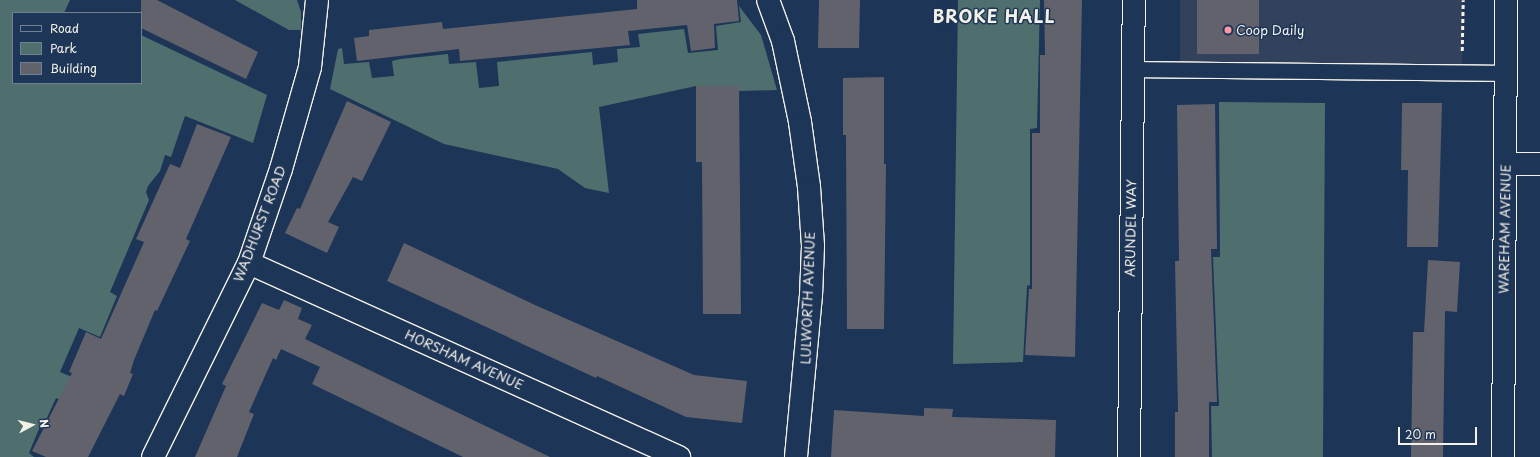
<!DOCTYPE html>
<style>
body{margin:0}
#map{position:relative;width:1540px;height:457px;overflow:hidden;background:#1d3557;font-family:"Playpen Sans",sans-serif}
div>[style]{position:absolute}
.built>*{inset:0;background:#32425d}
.green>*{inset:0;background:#4f6f6e}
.building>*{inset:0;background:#62626c}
.path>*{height:2.5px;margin-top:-1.25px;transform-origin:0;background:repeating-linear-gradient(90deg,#f4f1e8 0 4px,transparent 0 7px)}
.roads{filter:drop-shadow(1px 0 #f4f1e8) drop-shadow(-1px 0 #f4f1e8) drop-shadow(0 1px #f4f1e8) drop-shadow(0 -1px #f4f1e8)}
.lane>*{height:15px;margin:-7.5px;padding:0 7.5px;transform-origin:7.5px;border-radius:7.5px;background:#1d3557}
.street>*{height:22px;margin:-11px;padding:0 11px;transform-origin:11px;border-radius:11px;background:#1d3557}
.dots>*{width:11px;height:11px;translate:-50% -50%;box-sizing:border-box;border:2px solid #1d3557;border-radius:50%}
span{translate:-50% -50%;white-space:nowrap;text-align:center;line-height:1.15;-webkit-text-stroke:3px #1d3557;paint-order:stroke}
.poi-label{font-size:13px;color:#f4f1e8}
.left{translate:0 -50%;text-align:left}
.street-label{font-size:13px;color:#f4f1e8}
.district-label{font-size:17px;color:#f4f1e8;font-weight:700;letter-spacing:1px}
.legend{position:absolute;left:12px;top:12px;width:130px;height:72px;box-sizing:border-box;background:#1d3557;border:1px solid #738091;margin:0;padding:5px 7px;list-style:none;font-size:12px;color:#f4f1e8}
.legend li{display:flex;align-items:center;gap:8px;height:20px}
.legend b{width:20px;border:1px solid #738091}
.north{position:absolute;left:12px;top:405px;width:40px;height:40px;-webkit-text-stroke:3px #1d3557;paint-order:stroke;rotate:83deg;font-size:11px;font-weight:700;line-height:16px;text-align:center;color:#f4f1e8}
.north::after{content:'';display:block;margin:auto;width:14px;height:18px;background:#f4f1e8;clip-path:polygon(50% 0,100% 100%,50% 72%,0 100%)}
.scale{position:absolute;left:1398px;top:427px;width:79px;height:18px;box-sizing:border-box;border:2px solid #f4f1e8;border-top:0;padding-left:5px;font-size:12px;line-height:14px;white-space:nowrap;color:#f4f1e8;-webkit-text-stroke:3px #1d3557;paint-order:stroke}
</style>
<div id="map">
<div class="built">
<i style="clip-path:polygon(1180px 0,1463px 0,1462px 73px,1180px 68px)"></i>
</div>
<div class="green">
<i style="clip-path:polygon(0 0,70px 0,64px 13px,13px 13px,13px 83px,141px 83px,141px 35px,267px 95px,253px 143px,185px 116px,171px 157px,165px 155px,160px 171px,148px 186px,146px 192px,149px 200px,110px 292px,117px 296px,100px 337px,79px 328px,60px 372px,72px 377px,61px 400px,56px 398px,46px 420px,43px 419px,29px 453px,34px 457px,0 457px)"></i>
<i style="clip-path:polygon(235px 0,297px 0,301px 12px,301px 30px,289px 30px)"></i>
<i style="clip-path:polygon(958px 0,1040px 0,1037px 128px,1030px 129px,1030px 285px,1027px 286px,1023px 362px,953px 364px)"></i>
<i style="clip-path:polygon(739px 6px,761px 35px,777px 90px,739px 91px,739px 86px,696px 86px,599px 107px,609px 193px,585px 188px,558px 169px,444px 144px,330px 89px,338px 49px,342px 48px,344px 64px,369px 62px,372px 78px,394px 76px,392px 61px,401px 59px,448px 54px,449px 64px,476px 62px,479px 88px,499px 86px,497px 62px,592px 52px,593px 65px,618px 62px,617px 49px,640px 47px,638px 34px,684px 29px,688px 53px,718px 50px,716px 26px,741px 22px)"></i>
<i style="clip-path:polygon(1219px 102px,1325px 103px,1323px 457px,1212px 457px,1211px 406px,1219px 406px,1213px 257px,1220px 257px)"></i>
</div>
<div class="building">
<i style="clip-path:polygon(141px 0,157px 0,258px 52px,246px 79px,141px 28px)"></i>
<i style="clip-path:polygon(637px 0,737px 0,739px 21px,714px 24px,715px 48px,691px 51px,687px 25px,628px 31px,630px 45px,460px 61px,459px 49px,357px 61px,354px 38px,369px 36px,369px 30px,442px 22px,443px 29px,637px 9px)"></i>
<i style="clip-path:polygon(819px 0,860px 0,859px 48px,818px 48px)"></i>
<i style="clip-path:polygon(1044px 0,1082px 0,1075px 357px,1025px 355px,1029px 289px,1032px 289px,1032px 133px,1040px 133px,1040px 55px,1045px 55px)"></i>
<i style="clip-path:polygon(1197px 0,1259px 0,1259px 54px,1197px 54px)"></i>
<i style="clip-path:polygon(884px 77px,884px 164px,886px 164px,884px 329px,847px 329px,846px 135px,843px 135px,843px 78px)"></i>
<i style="clip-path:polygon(696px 86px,739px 86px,741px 314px,703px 314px,702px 162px,696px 162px)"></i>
<i style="clip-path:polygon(347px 101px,391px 122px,362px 181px,353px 177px,328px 222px,339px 227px,327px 253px,285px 233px,297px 208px,300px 209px)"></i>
<i style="clip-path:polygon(1402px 103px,1442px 103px,1438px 247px,1407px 247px,1408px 170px,1401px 170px)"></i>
<i style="clip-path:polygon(1215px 104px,1217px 249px,1211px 249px,1217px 402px,1209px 402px,1209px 457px,1175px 457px,1175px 412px,1178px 412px,1175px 261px,1179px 261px,1177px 105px)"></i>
<i style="clip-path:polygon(197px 124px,231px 137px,186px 239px,190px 241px,157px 311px,155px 310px,134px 360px,130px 373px,133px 374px,124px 396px,120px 394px,88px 457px,46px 457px,32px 451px,72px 373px,69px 372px,86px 332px,101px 339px,144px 242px,136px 239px,170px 164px,180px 168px)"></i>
<i style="clip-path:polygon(404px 243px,535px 305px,694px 375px,747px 381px,742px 423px,686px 417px,597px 376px,596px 378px,387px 281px)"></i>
<i style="clip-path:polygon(1428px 260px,1460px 262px,1457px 312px,1445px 311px,1443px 457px,1411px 457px,1413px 332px,1424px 332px)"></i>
<i style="clip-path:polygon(284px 300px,302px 308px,298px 319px,312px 325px,305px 339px,550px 457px,463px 457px,312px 384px,320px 367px,281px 349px,276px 360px,273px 358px,249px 412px,254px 414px,237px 457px,195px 457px,226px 386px,222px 384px,262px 303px,279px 310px)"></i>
<i style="clip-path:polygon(924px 408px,953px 409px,952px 417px,1056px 420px,1055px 457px,831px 457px,834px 410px,924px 416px)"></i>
</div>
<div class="path">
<i style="left:1462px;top:51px;width:51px;rotate:-88.9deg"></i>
</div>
<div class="roads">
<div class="lane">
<i style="left:1132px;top:69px;width:374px;rotate:0.6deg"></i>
</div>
<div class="street">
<i style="left:768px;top:0;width:44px;rotate:69.9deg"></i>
<i style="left:783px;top:41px;width:83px;rotate:78.1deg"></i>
<i style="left:800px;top:122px;width:66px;rotate:82.1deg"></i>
<i style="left:809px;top:187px;width:59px;rotate:86.1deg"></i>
<i style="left:813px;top:246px;width:49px;rotate:92.3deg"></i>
<i style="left:811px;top:295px;width:163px;rotate:95.3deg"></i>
<i style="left:1505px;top:164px;width:35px"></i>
<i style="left:249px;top:263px;width:472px;rotate:24.3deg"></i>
<i style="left:153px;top:457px;width:216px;rotate:-63.7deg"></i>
<i style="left:249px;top:263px;width:99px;rotate:-71.2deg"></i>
<i style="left:281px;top:169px;width:106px;rotate:-74.1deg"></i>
<i style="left:310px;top:67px;width:67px;rotate:-84deg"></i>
<i style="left:1129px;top:457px;width:457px;rotate:-89.4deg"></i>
<i style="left:1503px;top:457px;width:457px;rotate:-89.6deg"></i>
</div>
</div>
<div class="dots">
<i style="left:1228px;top:30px;background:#ff9aa2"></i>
</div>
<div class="poi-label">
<span class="left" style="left:1236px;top:30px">Coop Daily</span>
</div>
<div class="street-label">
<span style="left:260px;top:224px;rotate:-69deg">WADHURST ROAD</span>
<span style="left:1131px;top:228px;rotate:-89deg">ARUNDEL WAY</span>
<span style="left:1505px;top:229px;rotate:-89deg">WAREHAM AVENUE</span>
<span style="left:808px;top:298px;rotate:-88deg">LULWORTH AVENUE</span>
<span style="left:464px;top:360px;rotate:24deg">HORSHAM AVENUE</span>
</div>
<div class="district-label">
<span style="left:994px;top:17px">BROKE HALL</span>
</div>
<ul class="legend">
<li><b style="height:5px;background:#1d3557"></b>Road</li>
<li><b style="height:11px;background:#4f6f6e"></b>Park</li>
<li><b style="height:11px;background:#62626c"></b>Building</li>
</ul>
<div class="north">N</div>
<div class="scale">20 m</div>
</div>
